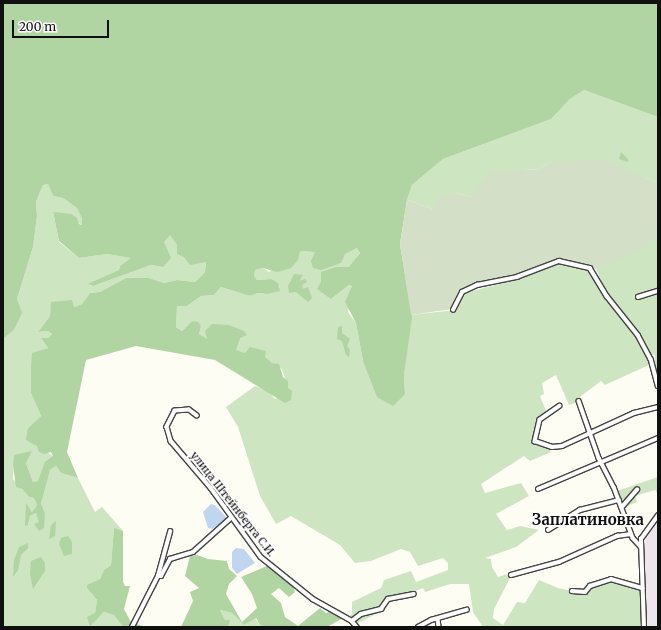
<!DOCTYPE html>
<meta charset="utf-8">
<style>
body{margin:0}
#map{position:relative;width:661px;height:630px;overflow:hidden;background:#fefdf4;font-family:Merriweather,serif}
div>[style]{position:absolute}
.industrial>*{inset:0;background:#ede6ed}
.green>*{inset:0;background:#cee5c1}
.forest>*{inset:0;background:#b0d4a2}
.cemetery>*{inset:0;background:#d3dfc6}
.water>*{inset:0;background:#bfd5f0}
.roads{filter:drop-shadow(1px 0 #434343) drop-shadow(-1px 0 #434343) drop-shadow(0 1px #434343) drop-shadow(0 -1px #434343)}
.minor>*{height:3.5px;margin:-1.75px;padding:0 1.75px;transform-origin:1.75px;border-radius:1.75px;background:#fff}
span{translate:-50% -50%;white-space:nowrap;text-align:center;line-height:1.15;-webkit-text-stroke:4px #fff;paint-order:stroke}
.street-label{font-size:11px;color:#101010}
.district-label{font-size:15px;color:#101010;font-weight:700}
.frame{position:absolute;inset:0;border:4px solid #101010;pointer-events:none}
.scale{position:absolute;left:12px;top:20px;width:97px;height:18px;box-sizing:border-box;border:2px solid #101010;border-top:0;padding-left:5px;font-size:12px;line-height:14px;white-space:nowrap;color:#101010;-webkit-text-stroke:3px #fff;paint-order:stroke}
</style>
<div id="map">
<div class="industrial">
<i style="clip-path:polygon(658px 520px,658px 627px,647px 627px,644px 544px,648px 531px)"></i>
</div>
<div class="green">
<i style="clip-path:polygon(584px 90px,658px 117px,658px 183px,643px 177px,551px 162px,537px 170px,525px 169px,480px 187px,470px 197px,457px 193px,433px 209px,407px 200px,412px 185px,443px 159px,551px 119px,570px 99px)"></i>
<i style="clip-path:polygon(48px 184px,53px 196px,63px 198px,77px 208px,83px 218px,82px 225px,62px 214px,53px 212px,59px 242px,79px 258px,107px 254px,132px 258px,120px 266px,119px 270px,89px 285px,93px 286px,151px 265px,163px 267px,164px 242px,170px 234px,177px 245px,177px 254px,206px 261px,205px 272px,195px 282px,177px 280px,164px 283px,149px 278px,126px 278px,100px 292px,90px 293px,82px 304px,74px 307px,51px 307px,50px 316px,38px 332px,48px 331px,52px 334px,48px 338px,41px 338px,48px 348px,40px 351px,31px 367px,31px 393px,41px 416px,28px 428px,31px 441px,53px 456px,38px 481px,33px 482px,26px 463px,29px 456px,14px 455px,13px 479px,29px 497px,34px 498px,37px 505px,32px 512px,26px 504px,26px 513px,28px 525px,30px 516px,36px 513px,40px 522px,35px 524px,39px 531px,45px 513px,41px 503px,44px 487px,50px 470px,56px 466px,61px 473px,78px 478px,95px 512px,102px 507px,123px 531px,114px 529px,111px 565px,104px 570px,100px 579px,87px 588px,97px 600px,95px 613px,98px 618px,104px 612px,114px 615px,123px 627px,3px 627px,3px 339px,14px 330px,19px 305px,17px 299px,33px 247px,37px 216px,36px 202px,43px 185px)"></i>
<i style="clip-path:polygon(658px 234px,658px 379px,654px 367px,655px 355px,650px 354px,607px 295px,596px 269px)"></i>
<i style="clip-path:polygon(357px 248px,360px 252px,353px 264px,349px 267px,340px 268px,331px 299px,349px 285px,352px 286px,348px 312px,356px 323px,363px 361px,405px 394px,404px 375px,411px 315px,455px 310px,465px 293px,517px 279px,558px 264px,589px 270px,594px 274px,605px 297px,636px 336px,651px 364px,605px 385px,601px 381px,581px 396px,578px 402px,569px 405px,556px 375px,542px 383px,544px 394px,540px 396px,547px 413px,537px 422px,534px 438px,548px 446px,551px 452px,530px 461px,524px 456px,481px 484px,485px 493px,521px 483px,529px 496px,496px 514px,507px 530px,520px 526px,539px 530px,516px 547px,485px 558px,491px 559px,492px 567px,498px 577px,507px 574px,510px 578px,494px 609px,493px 618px,503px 625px,517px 602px,525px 603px,539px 580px,558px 588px,577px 592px,611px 580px,641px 590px,642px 627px,483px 627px,473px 612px,469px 584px,450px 584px,425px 592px,423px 588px,389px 601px,382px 611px,356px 624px,349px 617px,352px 613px,352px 602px,381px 588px,384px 580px,411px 571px,416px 582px,448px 570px,448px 563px,443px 558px,418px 566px,410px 552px,401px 549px,371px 561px,355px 563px,340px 545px,291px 516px,276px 524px,260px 496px,238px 427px,226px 407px,255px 386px,268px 391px,275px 399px,288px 388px,282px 369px,272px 363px,207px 340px,199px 334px,201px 326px,192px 321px,182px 331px,176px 327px,177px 306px,187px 306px,201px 296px,214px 295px,221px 287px,250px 296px,258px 293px,267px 294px,280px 287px,271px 279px,257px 280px,254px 276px,255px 270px,263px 268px,269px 272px,300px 251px,315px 252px,337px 264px,340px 263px,345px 254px)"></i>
<i style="clip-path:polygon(658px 477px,658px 493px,655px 490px,635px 496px,637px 502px,624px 508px,617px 491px)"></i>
<i style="clip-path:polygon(220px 610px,232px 613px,244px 625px,255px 618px,261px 627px,228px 627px)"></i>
</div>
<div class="forest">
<i style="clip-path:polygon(3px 3px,658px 3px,658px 117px,584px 90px,570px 99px,551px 119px,443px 159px,412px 185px,407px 200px,400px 244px,412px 317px,404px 375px,405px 394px,393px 406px,377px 397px,363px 361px,356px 323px,345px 302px,352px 286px,349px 285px,331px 299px,317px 289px,321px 282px,321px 272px,336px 267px,349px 267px,360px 253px,357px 248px,345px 254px,341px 263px,321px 270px,313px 268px,311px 261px,315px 252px,300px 251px,298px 260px,291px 268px,277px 272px,263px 268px,255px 270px,254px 276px,257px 280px,271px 279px,278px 283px,280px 291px,267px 294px,258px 293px,250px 296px,221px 287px,214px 295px,201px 296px,187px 306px,177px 306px,176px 327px,182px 331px,192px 321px,198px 322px,201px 326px,199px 334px,207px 339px,205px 331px,212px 324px,229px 325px,244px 331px,247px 335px,240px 338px,236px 350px,245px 353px,250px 347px,266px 351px,265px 357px,272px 363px,279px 364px,283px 377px,288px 381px,288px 388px,292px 391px,291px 400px,285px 403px,215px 360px,136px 346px,86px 360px,67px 452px,78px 478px,61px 473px,56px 466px,50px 470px,41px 503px,45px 513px,44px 528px,39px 531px,34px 524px,39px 522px,36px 513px,30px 516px,28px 525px,25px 526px,26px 503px,32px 512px,37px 505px,34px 498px,29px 497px,22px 489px,16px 487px,13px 465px,14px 455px,32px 451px,26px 463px,33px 482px,38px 481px,45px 462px,53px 456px,51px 452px,44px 454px,39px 452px,37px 446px,26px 440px,28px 428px,41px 416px,31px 393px,31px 367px,32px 353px,48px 348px,41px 338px,48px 338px,52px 334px,48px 331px,38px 332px,50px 316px,51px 302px,72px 300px,74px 307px,82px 304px,90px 293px,100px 292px,126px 278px,149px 278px,164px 283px,177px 280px,195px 282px,205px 272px,206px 262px,190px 265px,184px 257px,177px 254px,177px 245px,170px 235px,164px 242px,171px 258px,163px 267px,151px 265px,93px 286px,88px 284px,119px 270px,120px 266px,131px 258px,107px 254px,79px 258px,59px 241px,53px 212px,71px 214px,77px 218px,79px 224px,82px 225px,82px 218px,77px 208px,63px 198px,53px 196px,48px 184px,43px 185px,36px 202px,37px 216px,33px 247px,17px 299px,22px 313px,14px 330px,3px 339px)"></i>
<i style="clip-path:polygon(621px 152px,628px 159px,628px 162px,619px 159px)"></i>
<i style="clip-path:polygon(294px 274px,303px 275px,299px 281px,305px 279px,307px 282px,302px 285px,303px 289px,308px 287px,312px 298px,308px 302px,296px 292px,289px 293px,288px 286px)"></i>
<i style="clip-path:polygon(342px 326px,342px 333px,350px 339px,347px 346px,350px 350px,349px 357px,346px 355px,342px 341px,337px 339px,338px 327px)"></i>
<i style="clip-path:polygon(56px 521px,55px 536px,49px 539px,51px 525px)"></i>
<i style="clip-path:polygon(114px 528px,123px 531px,123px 582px,125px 586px,130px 586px,124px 609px,131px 622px,146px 627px,123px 627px,114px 615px,104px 612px,90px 626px,87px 617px,95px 613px,97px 600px,87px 588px,87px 585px,100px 579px,104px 570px,111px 565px)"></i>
<i style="clip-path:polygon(68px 536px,72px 542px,72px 554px,64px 556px,59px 544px,61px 538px)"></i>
<i style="clip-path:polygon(28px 543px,28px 548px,21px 555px,18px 570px,13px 577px,14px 560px,19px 547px)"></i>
<i style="clip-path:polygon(197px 555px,208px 559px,227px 561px,229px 569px,237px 576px,229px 584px,226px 594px,242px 622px,257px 608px,252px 594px,241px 577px,267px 566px,293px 586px,295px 592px,289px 597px,279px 588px,271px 594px,281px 603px,285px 617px,298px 626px,320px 608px,326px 613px,332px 611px,343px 618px,327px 627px,261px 627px,256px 618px,244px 625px,232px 613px,220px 610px,225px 620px,230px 620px,228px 627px,181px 627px,193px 601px,190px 592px,199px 588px,185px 576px,190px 556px)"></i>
<i style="clip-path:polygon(41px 557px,45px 563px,45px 571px,33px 589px,30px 574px,31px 561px)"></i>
</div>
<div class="cemetery">
<i style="clip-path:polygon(602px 160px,658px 183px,658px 234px,643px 248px,596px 269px,559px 258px,517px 275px,469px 287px,456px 299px,452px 309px,411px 315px,400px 244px,407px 200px,433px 209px,440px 195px,457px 193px,470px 197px,489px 174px,525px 169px,537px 170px,551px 162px)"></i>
</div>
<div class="water">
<i style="clip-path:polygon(211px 504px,215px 505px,226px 517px,225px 521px,212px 529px,208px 528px,203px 512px)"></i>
<i style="clip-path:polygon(236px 548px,244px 549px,255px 563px,237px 574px,232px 568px,232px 552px)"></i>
</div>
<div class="roads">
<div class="minor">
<i style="left:638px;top:297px;width:21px;rotate:-17deg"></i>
<i style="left:453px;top:310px;width:20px;rotate:-63deg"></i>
<i style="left:462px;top:292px;width:17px;rotate:-25deg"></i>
<i style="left:477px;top:285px;width:41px;rotate:-11.3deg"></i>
<i style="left:517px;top:277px;width:45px;rotate:-20.9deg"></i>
<i style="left:559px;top:261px;width:32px;rotate:13deg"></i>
<i style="left:590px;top:268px;width:33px;rotate:59deg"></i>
<i style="left:607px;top:296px;width:50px;rotate:51.5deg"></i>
<i style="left:638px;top:335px;width:27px;rotate:62deg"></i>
<i style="left:651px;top:359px;width:28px;rotate:75deg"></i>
<i style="left:579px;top:401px;width:60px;rotate:70.7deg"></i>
<i style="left:599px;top:458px;width:33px;rotate:63deg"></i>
<i style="left:614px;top:487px;width:54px;rotate:69.6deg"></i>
<i style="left:633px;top:538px;width:12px;rotate:48deg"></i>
<i style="left:560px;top:406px;width:24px;rotate:145deg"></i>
<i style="left:540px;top:420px;width:22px;rotate:103deg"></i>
<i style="left:535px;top:441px;width:18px;rotate:19deg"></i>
<i style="left:552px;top:447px;width:10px;rotate:-6deg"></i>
<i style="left:562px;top:446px;width:79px;rotate:-24.6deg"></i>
<i style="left:634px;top:413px;width:25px;rotate:-14deg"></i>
<i style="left:197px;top:416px;width:10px;rotate:-143deg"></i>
<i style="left:189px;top:410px;width:14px;rotate:176deg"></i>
<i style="left:175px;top:411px;width:18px;rotate:117deg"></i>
<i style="left:167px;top:427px;width:15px;rotate:74deg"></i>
<i style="left:171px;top:441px;width:62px;rotate:49.6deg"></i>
<i style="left:211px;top:488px;width:85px;rotate:54.1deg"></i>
<i style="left:261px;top:557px;width:67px;rotate:38.9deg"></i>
<i style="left:313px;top:599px;width:45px;rotate:29.4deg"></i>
<i style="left:352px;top:621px;width:8px;rotate:50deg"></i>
<i style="left:538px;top:489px;width:130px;rotate:-23deg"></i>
<i style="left:622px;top:507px;width:23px;rotate:-49deg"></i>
<i style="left:548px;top:530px;width:38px;rotate:-32deg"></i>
<i style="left:580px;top:510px;width:40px;rotate:-14.4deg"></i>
<i style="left:511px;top:575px;width:50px;rotate:-15.2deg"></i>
<i style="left:559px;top:562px;width:64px;rotate:-24.1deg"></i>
<i style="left:617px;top:536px;width:14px;rotate:-8deg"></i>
<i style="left:158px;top:576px;width:3px"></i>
<i style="left:161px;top:576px;width:19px;rotate:-62deg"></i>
<i style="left:170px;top:559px;width:24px;rotate:-17deg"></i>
<i style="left:193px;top:552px;width:51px;rotate:-41.8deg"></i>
<i style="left:572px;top:591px;width:13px;rotate:4deg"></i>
<i style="left:585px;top:592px;width:8px;rotate:-50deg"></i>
<i style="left:590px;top:586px;width:22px;rotate:-18deg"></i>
<i style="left:611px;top:579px;width:33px;rotate:16deg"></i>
<i style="left:438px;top:619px;width:8px;rotate:83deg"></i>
<i style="left:352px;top:621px;width:11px;rotate:-38deg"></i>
<i style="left:361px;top:614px;width:21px;rotate:-14deg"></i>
<i style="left:381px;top:609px;width:12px;rotate:-55deg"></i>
<i style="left:388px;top:599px;width:26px;rotate:-11deg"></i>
<i style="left:132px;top:627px;width:57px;rotate:-63deg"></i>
<i style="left:158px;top:576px;width:46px;rotate:-74.7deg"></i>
<i style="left:418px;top:627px;width:15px;rotate:-28deg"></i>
<i style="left:431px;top:620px;width:37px;rotate:-16deg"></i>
<i style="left:644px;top:627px;width:88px;rotate:-92deg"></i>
<i style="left:641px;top:539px;width:29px;rotate:-54deg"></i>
</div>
</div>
<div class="street-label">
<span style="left:233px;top:504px;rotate:52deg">улица Штейнберга С.И.</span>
</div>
<div class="district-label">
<span style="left:588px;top:520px">Заплатиновка</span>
</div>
<div class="frame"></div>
<div class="scale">200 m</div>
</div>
